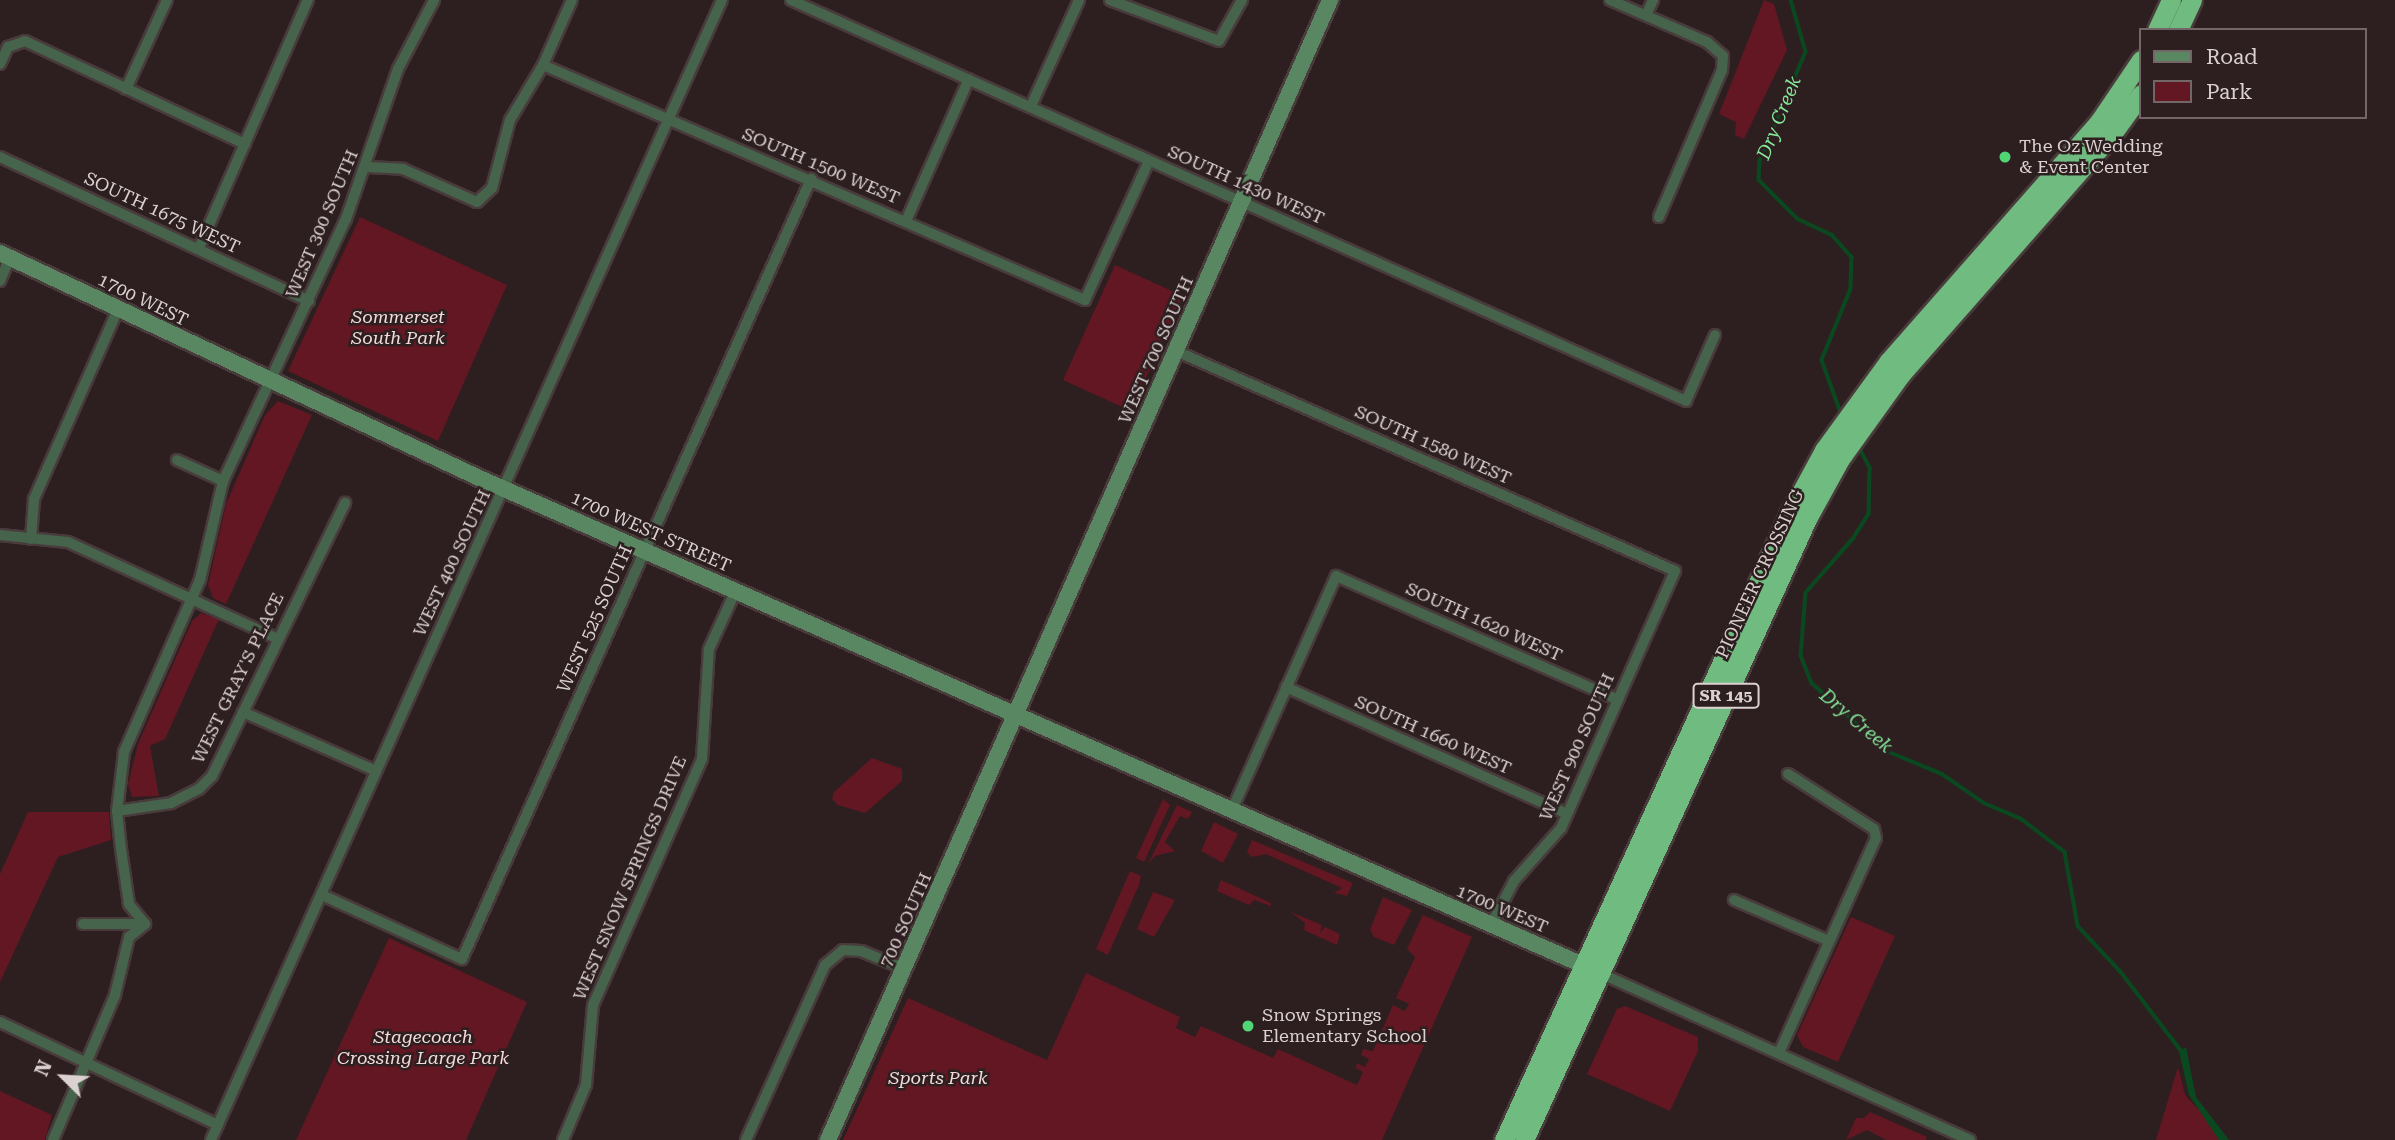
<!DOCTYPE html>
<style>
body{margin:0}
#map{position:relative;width:2395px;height:1140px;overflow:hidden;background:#2d1f20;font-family:"Roboto Serif",serif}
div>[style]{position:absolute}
.green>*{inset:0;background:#621722}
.water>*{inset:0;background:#0a491f}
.stream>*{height:3.5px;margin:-1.75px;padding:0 1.75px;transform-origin:1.75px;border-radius:1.75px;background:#0a491f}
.roads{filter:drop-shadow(2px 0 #493b3c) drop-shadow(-2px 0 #493b3c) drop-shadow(0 2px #493b3c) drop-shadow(0 -2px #493b3c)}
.street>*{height:10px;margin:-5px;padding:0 5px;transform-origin:5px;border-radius:5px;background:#46634b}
.secondary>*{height:16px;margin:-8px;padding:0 8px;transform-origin:8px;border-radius:8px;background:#588761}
.highway>*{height:19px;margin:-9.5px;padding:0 9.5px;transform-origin:9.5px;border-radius:9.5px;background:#70bc80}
.dots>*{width:19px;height:19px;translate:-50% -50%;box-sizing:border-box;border:4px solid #2d1f20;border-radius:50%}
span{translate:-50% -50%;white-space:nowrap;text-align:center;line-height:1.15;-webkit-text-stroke:5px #2d1f20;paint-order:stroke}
.shield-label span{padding:2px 5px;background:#2d1f20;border:2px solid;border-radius:5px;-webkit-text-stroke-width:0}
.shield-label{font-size:16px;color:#dbd1d1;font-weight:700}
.poi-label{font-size:18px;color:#dbd1d1}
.left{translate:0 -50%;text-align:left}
.street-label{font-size:18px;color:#dbd1d1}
.park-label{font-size:18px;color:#f3d9d9;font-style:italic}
.water-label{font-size:19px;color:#85e99a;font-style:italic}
.legend{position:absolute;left:2139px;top:28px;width:228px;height:91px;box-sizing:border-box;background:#2d1f20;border:2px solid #736667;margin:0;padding:9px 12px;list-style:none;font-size:21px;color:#dbd1d1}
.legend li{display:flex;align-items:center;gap:14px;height:35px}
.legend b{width:35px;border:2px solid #736667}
.north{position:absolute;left:28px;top:1042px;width:70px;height:70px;-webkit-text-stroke:5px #2d1f20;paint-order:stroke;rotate:294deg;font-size:19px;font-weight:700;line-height:28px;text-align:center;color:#dbd1d1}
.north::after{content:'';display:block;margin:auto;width:24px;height:32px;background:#dbd1d1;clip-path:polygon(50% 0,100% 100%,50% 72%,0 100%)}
</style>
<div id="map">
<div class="green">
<i style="clip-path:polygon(1764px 0,1774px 4px,1787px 50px,1744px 139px,1735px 135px,1736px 122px,1719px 114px)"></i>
<i style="clip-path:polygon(360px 217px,507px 285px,438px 441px,288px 371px)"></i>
<i style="clip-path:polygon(1115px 265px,1183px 296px,1131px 411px,1063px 380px)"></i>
<i style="clip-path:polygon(278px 401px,312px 415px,226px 604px,213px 598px,208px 585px,226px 504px,265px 415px)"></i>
<i style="clip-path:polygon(201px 613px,219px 619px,165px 739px,150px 746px,159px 796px,132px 797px,128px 784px,138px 744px,192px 621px)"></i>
<i style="clip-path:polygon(872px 758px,902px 769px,902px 781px,865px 813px,838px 805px,832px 799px,834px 792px)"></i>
<i style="clip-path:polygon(1163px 799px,1170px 805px,1144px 862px,1136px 858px)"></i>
<i style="clip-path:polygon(1177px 805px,1192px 812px,1188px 819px,1180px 816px,1165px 842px,1175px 851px,1155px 856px,1148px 864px)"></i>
<i style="clip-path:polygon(28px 812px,109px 812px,111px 840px,58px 857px,0 982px,0 874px)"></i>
<i style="clip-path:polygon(1214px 822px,1238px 834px,1223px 863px,1201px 851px)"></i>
<i style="clip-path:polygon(1252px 840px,1353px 883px,1347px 896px,1334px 893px,1342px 888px,1266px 854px,1252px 857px,1247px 852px)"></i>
<i style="clip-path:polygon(1130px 871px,1141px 876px,1139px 885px,1108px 955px,1096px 949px)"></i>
<i style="clip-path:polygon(1221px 880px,1271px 903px,1271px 906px,1254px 900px,1249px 905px,1217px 891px)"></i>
<i style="clip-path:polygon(1153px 892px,1175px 900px,1154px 937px,1137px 929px)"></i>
<i style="clip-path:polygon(1383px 897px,1412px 910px,1394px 945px,1374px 937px,1370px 930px)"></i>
<i style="clip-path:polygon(1291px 912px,1322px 925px,1320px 933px,1325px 927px,1340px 934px,1337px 945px,1304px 930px,1305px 923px)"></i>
<i style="clip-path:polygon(1423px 915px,1472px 937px,1382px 1140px,843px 1140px,908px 998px,1047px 1060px,1086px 973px,1180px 1017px,1176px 1028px,1195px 1037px,1201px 1026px,1273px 1058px,1278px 1049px,1357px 1085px,1363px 1072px,1356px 1068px,1357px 1063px,1365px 1067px,1369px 1059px,1361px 1055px,1363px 1049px,1373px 1051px,1393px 1005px,1405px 1011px,1409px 1004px,1396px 998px,1415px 957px,1407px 949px)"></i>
<i style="clip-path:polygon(1851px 917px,1895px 936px,1838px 1062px,1803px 1047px,1797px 1035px)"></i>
<i style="clip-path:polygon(389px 938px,527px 1002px,466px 1140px,296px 1140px)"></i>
<i style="clip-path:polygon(1625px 1006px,1698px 1037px,1698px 1051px,1670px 1111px,1587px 1074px,1617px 1009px)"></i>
<i style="clip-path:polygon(2178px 1067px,2185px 1095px,2227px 1140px,2156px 1140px)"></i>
<i style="clip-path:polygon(0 1091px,52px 1115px,45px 1140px,0 1140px)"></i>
<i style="clip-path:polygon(1870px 1112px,1927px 1137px,1926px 1140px,1886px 1140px,1867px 1130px,1846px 1140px,1856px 1118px,1864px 1118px)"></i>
</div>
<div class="water">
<i style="clip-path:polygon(2186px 1047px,2196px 1097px,2229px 1140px,2219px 1140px,2189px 1095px,2179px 1051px)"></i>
</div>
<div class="stream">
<i style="left:1791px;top:0;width:54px;rotate:73.9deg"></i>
<i style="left:1806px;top:52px;width:118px;rotate:112.9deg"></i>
<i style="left:1760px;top:161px;width:19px;rotate:93deg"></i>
<i style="left:1759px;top:180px;width:55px;rotate:45deg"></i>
<i style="left:1798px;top:219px;width:38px;rotate:25deg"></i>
<i style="left:1832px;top:235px;width:30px;rotate:48deg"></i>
<i style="left:1852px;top:257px;width:32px;rotate:92deg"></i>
<i style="left:1851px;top:289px;width:77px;rotate:112.2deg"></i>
<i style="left:1822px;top:360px;width:56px;rotate:70.3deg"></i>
<i style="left:1858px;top:445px;width:26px;rotate:62deg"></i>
<i style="left:1870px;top:468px;width:46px;rotate:91.2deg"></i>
<i style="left:1869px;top:514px;width:28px;rotate:122deg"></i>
<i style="left:1854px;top:538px;width:73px;rotate:131.1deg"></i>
<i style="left:1806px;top:593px;width:63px;rotate:94.5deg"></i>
<i style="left:1801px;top:656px;width:29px;rotate:68deg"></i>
<i style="left:1812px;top:683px;width:101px;rotate:42.2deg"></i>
<i style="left:1887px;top:751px;width:60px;rotate:22.7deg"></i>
<i style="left:1942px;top:774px;width:51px;rotate:34.6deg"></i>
<i style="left:1984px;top:803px;width:39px;rotate:23deg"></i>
<i style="left:2020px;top:818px;width:56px;rotate:37.1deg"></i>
<i style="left:2065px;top:852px;width:75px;rotate:80deg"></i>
<i style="left:2078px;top:926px;width:63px;rotate:46.9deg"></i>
<i style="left:2121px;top:972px;width:102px;rotate:52.6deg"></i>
</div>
<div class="roads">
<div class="street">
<i style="left:791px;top:0;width:981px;rotate:24.13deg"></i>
<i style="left:1686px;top:401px;width:72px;rotate:-66.3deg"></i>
<i style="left:1110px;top:0;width:116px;rotate:20.6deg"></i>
<i style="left:1219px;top:41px;width:47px;rotate:-60.7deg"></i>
<i style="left:1610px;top:0;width:106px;rotate:23.4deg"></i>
<i style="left:1707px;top:42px;width:21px;rotate:41deg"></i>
<i style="left:1723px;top:56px;width:14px;rotate:94deg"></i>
<i style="left:1722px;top:70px;width:160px;rotate:113.2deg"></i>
<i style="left:1646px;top:15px;width:17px;rotate:-65deg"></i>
<i style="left:0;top:64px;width:19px;rotate:-65deg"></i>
<i style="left:8px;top:47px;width:18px;rotate:-19deg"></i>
<i style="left:25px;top:41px;width:243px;rotate:25.1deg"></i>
<i style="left:543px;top:65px;width:591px;rotate:23.44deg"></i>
<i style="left:1085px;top:300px;width:153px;rotate:-65.3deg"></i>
<i style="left:126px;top:89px;width:98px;rotate:-65.3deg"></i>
<i style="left:1031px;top:106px;width:116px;rotate:-65.6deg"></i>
<i style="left:0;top:157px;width:341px;rotate:25deg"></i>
<i style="left:368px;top:167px;width:35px;rotate:3deg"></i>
<i style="left:403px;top:169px;width:81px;rotate:24deg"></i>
<i style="left:477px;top:202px;width:21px;rotate:-43deg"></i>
<i style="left:492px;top:188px;width:70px;rotate:-75.2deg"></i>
<i style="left:510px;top:120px;width:64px;rotate:-59deg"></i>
<i style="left:543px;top:65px;width:71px;rotate:-66deg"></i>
<i style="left:906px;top:221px;width:155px;rotate:-66.1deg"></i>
<i style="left:199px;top:248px;width:271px;rotate:-66.3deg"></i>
<i style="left:0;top:281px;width:25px;rotate:-67deg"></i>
<i style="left:1176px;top:351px;width:545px;rotate:23.79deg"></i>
<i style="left:1675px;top:571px;width:281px;rotate:113.9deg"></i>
<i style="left:1561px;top:828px;width:71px;rotate:131.6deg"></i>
<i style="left:1514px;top:881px;width:50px;rotate:117.6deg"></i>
<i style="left:177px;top:460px;width:51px;rotate:24.5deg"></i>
<i style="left:0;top:535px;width:68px;rotate:5.9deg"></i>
<i style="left:68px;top:542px;width:229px;rotate:24.8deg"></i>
<i style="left:31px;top:539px;width:40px;rotate:-85.7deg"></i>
<i style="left:34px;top:499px;width:208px;rotate:-66.1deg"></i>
<i style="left:1286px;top:687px;width:308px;rotate:24.3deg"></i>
<i style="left:243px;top:712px;width:145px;rotate:23.9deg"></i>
<i style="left:1232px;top:810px;width:256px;rotate:-66deg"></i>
<i style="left:1336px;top:576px;width:308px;rotate:23.7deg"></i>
<i style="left:117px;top:811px;width:55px;rotate:-8.4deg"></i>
<i style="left:171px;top:803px;width:31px;rotate:-27deg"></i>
<i style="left:199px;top:789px;width:18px;rotate:-45deg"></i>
<i style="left:212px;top:776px;width:304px;rotate:-64deg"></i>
<i style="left:322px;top:895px;width:154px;rotate:24.6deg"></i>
<i style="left:462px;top:959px;width:855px;rotate:-65.89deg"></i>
<i style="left:1734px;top:900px;width:103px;rotate:23.3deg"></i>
<i style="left:83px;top:924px;width:62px"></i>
<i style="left:145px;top:924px;width:26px;rotate:-129deg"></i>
<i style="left:129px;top:904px;width:56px;rotate:-98.3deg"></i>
<i style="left:121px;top:849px;width:38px;rotate:-96deg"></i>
<i style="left:117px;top:811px;width:59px;rotate:-83.2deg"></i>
<i style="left:124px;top:752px;width:188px;rotate:-66.2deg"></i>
<i style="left:200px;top:580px;width:102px;rotate:-76.9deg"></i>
<i style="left:223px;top:481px;width:289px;rotate:-64.9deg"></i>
<i style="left:346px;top:219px;width:159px;rotate:-70.9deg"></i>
<i style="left:398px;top:69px;width:78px;rotate:-62.4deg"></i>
<i style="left:1600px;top:973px;width:406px;rotate:24.3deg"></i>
<i style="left:0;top:1022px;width:241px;rotate:25.3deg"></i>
<i style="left:1779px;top:1053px;width:236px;rotate:-65.7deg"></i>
<i style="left:1876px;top:838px;width:9px;rotate:-103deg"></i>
<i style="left:1874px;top:829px;width:102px;rotate:-147.4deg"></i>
<i style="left:53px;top:1140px;width:158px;rotate:-66.8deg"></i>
<i style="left:115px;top:995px;width:60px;rotate:-76.4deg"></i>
<i style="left:129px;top:937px;width:21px;rotate:-39deg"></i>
<i style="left:211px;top:1140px;width:1249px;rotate:-65.86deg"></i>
<i style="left:563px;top:1140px;width:60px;rotate:-67.3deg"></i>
<i style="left:586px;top:1085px;width:80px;rotate:-85deg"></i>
<i style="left:593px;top:1005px;width:269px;rotate:-66.1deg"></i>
<i style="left:702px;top:759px;width:110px;rotate:-86.4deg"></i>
<i style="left:709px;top:649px;width:65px;rotate:-65.4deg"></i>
<i style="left:746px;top:1140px;width:192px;rotate:-65.7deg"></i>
<i style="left:825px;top:965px;width:23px;rotate:-40deg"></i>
<i style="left:843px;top:950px;width:18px;rotate:3deg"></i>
<i style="left:861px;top:951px;width:48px;rotate:22.2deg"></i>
</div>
<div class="secondary">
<i style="left:0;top:253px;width:527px;rotate:25.15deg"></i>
<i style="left:477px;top:477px;width:1221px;rotate:23.81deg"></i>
<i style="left:828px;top:1140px;width:1246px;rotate:-66.23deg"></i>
</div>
<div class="highway">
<i style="left:2157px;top:30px;width:33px;rotate:-65deg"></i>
<i style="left:2178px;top:30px;width:33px;rotate:-65deg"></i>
<i style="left:1504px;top:1140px;width:689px;rotate:-65.48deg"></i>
<i style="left:1790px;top:513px;width:72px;rotate:-61.6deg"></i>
<i style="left:1824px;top:450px;width:110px;rotate:-53.9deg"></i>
<i style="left:1889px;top:361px;width:318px;rotate:-48.7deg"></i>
<i style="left:2099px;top:122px;width:75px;rotate:-55.9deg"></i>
<i style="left:1524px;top:1140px;width:682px;rotate:-65.5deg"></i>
<i style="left:1807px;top:519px;width:68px;rotate:-61.2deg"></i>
<i style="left:1840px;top:459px;width:105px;rotate:-54.3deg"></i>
<i style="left:1901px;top:374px;width:320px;rotate:-48.7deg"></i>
<i style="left:2112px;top:134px;width:49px;rotate:-54.1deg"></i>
</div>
</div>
<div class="dots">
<i style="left:2005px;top:157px;background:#50d675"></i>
<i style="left:1248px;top:1026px;background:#50d675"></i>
</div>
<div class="shield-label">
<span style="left:1726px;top:696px">SR 145</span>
</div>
<div class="poi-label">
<span class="left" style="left:2019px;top:157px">The Oz Wedding<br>&amp; Event Center</span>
<span class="left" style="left:1262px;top:1026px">Snow Springs<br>Elementary School</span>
</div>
<div class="street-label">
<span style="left:821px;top:166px;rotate:23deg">SOUTH 1500 WEST</span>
<span style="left:1246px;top:185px;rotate:24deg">SOUTH 1430 WEST</span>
<span style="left:162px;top:213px;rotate:25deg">SOUTH 1675 WEST</span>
<span style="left:322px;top:224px;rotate:-67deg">WEST 300 SOUTH</span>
<span style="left:143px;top:300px;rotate:26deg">1700 WEST</span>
<span style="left:1156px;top:350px;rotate:-66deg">WEST 700 SOUTH</span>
<span style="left:1433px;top:445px;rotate:24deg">SOUTH 1580 WEST</span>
<span style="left:651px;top:532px;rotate:24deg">1700 WEST STREET</span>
<span style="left:452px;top:563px;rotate:-65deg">WEST 400 SOUTH</span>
<span style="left:1760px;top:574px;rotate:-65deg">PIONEER CROSSING</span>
<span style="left:595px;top:619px;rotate:-66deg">WEST 525 SOUTH</span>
<span style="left:1484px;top:622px;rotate:24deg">SOUTH 1620 WEST</span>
<span style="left:238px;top:678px;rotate:-64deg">WEST GRAY'S PLACE</span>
<span style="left:1433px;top:735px;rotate:24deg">SOUTH 1660 WEST</span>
<span style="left:1577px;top:747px;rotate:-66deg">WEST 900 SOUTH</span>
<span style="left:630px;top:878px;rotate:-67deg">WEST SNOW SPRINGS DRIVE</span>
<span style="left:1502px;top:909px;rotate:23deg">1700 WEST</span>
<span style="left:906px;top:920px;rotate:-66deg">700 SOUTH</span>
</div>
<div class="park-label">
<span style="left:398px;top:328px">Sommerset<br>South Park</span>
<span style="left:423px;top:1048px">Stagecoach<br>Crossing Large Park</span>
<span style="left:938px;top:1078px">Sports Park</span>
</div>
<div class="water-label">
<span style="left:1779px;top:118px;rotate:-68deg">Dry Creek</span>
<span style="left:1856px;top:721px;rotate:40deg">Dry Creek</span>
</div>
<ul class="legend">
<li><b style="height:9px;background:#588761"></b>Road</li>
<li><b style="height:19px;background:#621722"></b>Park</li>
</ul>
<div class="north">N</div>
</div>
